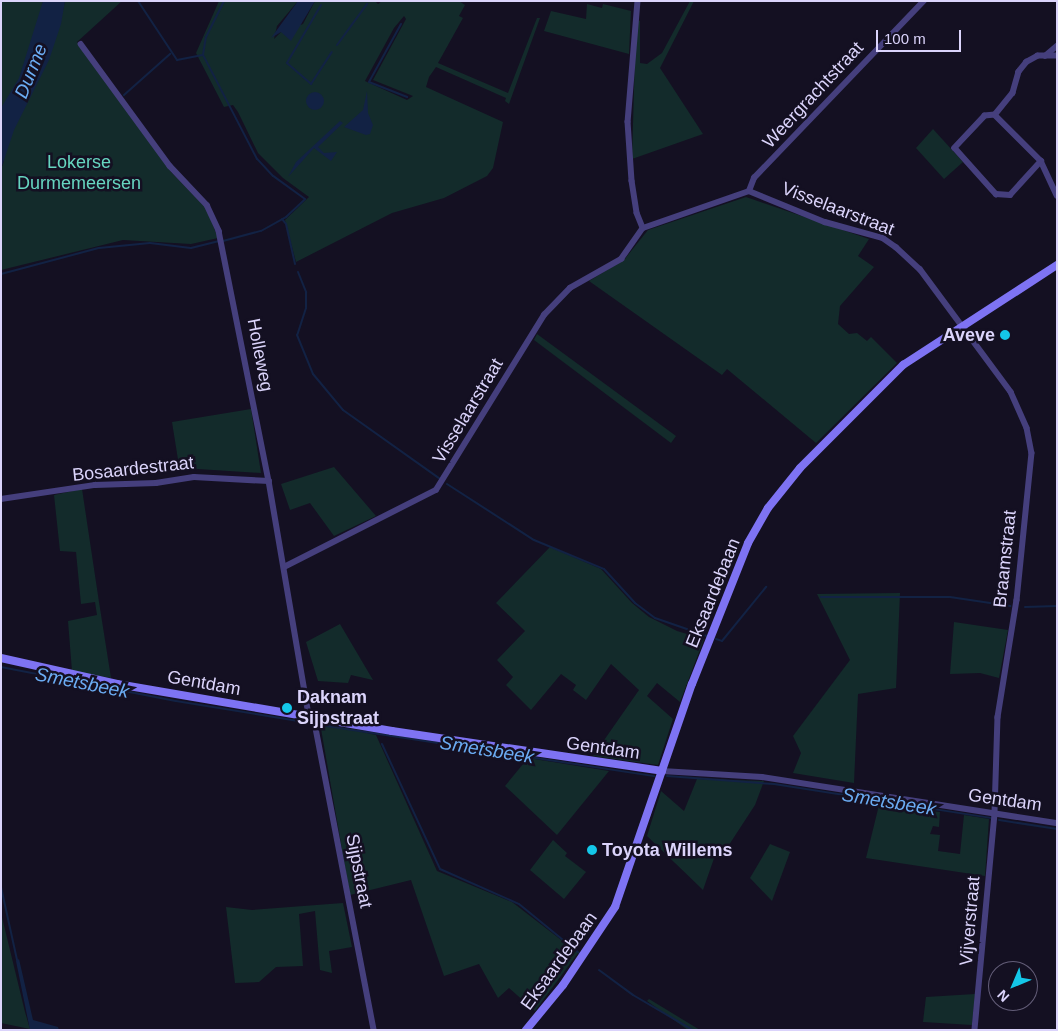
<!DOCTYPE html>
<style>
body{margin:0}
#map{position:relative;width:1058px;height:1031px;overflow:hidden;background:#141022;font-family:Arial,sans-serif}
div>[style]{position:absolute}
.green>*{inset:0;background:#132b2b}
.water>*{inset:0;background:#122244}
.round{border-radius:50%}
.stream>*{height:2px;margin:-1px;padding:0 1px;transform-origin:1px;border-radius:1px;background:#122244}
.street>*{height:5.5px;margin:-2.75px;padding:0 2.75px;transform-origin:2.75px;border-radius:2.75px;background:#453f7d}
.secondary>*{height:8px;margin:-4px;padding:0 4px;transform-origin:4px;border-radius:4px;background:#7e73f3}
.dots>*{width:14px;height:14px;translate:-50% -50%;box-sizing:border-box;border:2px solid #141022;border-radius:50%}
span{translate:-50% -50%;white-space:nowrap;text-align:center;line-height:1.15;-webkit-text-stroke:5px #141022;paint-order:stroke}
.street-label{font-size:18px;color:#dbd4fb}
.park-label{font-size:18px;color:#66d5c0}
.poi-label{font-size:18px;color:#dbd4fb;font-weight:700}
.right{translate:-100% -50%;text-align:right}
.left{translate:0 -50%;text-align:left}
.water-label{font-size:19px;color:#6bacf3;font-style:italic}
.frame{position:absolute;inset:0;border:2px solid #dbd4fb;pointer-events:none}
.north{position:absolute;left:988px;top:961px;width:50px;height:50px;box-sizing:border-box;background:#141022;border:1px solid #645e79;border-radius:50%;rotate:225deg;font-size:14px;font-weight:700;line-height:20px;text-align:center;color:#dbd4fb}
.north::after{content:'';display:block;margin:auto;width:18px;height:22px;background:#14c7e8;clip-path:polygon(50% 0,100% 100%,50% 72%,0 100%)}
.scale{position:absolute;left:876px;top:30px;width:85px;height:22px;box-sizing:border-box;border:2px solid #dbd4fb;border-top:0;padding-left:6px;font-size:15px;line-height:18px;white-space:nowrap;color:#dbd4fb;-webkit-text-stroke:4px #141022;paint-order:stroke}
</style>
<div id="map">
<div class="green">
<i style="clip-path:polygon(1px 1px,43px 1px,42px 7px,60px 23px,65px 1px,122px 1px,77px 42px,171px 172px,206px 208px,218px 238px,191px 244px,123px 240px,1px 270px,1px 169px,4px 161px,1px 143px)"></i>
<i style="clip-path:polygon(evenodd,219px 1px,298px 1px,277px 26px,274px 39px,281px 32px,303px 24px,315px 1px,375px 1px,378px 4px,382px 1px,459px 1px,465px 5px,459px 16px,463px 18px,438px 63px,508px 93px,537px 18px,540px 18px,509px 104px,505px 101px,506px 98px,436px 67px,429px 77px,426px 87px,503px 122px,493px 168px,487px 176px,444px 198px,392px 213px,296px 262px,285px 220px,309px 197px,283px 178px,258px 153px,238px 112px,233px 105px,224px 107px,196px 53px,219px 1px,404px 16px,406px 19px,373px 80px,413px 96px,407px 100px,365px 81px,394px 28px,404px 16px)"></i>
<i style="clip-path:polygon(690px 1px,694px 1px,660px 68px,703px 134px,632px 159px,636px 19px,640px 21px,640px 63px,647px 64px,662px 53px)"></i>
<i style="clip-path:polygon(587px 4px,602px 8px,603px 4px,631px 11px,629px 54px,544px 31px,551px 11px,586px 19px)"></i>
<i style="clip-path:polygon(933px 129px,963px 162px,944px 179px,916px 148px)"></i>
<i style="clip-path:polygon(746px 197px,869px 239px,858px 256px,874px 267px,840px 306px,838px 324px,849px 334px,857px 333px,867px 341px,871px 337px,897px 363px,816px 443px,727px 369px,722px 375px,589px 281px,624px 260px,648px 230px)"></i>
<i style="clip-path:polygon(537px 334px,676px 436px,671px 443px,534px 340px)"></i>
<i style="clip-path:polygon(251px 409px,261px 473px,198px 469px,180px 472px,172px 422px)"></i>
<i style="clip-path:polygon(334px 467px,376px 516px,334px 536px,310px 503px,290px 510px,281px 484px)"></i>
<i style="clip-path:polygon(82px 489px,99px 602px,111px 678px,72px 671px,68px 621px,97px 615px,95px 602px,81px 604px,76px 552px,60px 551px,54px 495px)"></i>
<i style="clip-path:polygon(550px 547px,601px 569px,632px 603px,649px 617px,677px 631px,704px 639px,680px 702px,657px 683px,647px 696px,673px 719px,658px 765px,593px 756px,639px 690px,611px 664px,586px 700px,573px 690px,576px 685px,561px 674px,531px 710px,506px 685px,513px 677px,497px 660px,525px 631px,496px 603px)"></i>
<i style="clip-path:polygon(900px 593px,896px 688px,858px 694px,854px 783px,793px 773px,801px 753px,793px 736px,850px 660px,817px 594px)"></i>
<i style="clip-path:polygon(954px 622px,1008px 630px,999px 678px,980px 673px,950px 674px)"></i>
<i style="clip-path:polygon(340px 624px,373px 680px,351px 675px,348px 683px,318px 681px,306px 642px)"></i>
<i style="clip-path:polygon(320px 723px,376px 735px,437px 871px,512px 902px,578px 953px,535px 1011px,509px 988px,498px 998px,479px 964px,444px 976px,411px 880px,350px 895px)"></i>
<i style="clip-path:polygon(528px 758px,609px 771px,557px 835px,505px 786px)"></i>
<i style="clip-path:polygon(697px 779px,764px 781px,755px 805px,725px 851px,719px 844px,703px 890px,647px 836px,661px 791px,684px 811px)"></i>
<i style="clip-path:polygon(879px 805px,940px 812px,939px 827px,933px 826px,930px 834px,940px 835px,938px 851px,960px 854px,964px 815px,989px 819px,985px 876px,866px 858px)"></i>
<i style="clip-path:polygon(553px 840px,567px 853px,565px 856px,586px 872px,564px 899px,530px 870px)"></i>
<i style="clip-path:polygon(770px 844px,790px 852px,772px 901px,750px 878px)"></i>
<i style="clip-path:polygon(343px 903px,352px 947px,329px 951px,332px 973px,320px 970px,315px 911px,299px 914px,303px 966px,276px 967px,259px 982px,235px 983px,226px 907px,252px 910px)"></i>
<i style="clip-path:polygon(1px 913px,25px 1012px,30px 1029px,1px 1023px)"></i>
<i style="clip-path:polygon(975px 994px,972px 1025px,923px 1022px,926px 997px)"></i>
<i style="clip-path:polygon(649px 999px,700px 1030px,688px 1030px,647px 1001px)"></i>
</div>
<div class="water">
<i style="clip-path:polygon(43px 1px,65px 1px,61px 24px,49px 60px,14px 130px,1px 169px,1px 108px,19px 78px)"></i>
<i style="clip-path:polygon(298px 1px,315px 1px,291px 41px,281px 32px,271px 38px)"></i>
<i style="clip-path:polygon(367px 91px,368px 113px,373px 125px,370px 134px,366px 135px,344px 127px,363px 110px)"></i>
<i class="round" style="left:306px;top:92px;width:18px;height:18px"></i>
<i style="clip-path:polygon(340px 121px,343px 123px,318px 147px,324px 153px,337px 152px,331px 161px,314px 148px,288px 177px,296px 162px)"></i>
<i style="clip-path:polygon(19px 959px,33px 1020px,58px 1027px,59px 1030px,30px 1030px,16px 961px)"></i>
</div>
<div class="stream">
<i style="left:138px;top:1px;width:71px;rotate:56.5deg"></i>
<i style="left:177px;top:60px;width:26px;rotate:-11deg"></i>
<i style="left:321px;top:5px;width:67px;rotate:120.4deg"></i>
<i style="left:287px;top:63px;width:32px;rotate:41deg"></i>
<i style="left:311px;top:84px;width:38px;rotate:-57deg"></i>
<i style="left:401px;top:24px;width:66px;rotate:118.9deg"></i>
<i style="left:369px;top:82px;width:41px;rotate:21.5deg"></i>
<i style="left:337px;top:45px;width:51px;rotate:-53.8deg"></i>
<i style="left:124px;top:95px;width:62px;rotate:-41.7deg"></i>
<i style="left:282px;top:219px;width:6px;rotate:51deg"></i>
<i style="left:286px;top:224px;width:41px;rotate:77.3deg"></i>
<i style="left:223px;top:241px;width:39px;rotate:-15deg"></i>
<i style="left:261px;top:231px;width:29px;rotate:-29deg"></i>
<i style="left:286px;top:217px;width:26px;rotate:-43deg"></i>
<i style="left:305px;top:199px;width:39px;rotate:-144deg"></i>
<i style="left:273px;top:176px;width:23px;rotate:-133deg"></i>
<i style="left:257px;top:159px;width:117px;rotate:-117.4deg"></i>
<i style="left:203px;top:55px;width:18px;rotate:-81deg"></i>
<i style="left:206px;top:37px;width:40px;rotate:-63.4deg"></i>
<i style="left:298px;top:272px;width:22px;rotate:68deg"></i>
<i style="left:306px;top:292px;width:16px;rotate:90deg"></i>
<i style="left:306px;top:308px;width:28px;rotate:108deg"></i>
<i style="left:297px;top:335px;width:42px;rotate:67.7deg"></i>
<i style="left:313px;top:374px;width:47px;rotate:50.2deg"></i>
<i style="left:343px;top:410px;width:119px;rotate:35.4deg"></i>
<i style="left:1px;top:274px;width:101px;rotate:-14.9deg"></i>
<i style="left:99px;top:248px;width:51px;rotate:-5.6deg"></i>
<i style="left:150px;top:243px;width:41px;rotate:7deg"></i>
<i style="left:191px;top:248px;width:29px;rotate:-14deg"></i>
<i style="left:447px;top:484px;width:103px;rotate:32.8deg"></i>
<i style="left:534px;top:540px;width:76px;rotate:22.5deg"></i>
<i style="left:604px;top:569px;width:46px;rotate:47.6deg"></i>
<i style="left:635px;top:603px;width:25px;rotate:37deg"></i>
<i style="left:655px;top:618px;width:55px;rotate:19.1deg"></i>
<i style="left:821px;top:597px;width:129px"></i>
<i style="left:950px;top:597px;width:61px;rotate:8.5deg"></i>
<i style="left:1025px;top:607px;width:32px;rotate:-2deg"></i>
<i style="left:716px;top:639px;width:6px;rotate:18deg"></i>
<i style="left:722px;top:641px;width:70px;rotate:-50.8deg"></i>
<i style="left:1px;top:667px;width:178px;rotate:11deg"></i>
<i style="left:176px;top:701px;width:136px;rotate:9.3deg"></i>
<i style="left:320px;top:725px;width:338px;rotate:8.7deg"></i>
<i style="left:382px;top:744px;width:138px;rotate:65.1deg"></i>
<i style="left:440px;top:869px;width:86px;rotate:23.9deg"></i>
<i style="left:519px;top:904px;width:77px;rotate:39.2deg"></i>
<i style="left:667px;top:776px;width:107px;rotate:4.3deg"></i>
<i style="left:774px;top:784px;width:219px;rotate:8.9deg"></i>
<i style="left:999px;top:820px;width:59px;rotate:8.8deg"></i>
<i style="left:1px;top:887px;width:75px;rotate:77.6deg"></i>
<i style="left:599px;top:970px;width:42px;rotate:36.3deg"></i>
<i style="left:633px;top:995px;width:69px;rotate:30.3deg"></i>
</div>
<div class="street">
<i style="left:638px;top:1px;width:121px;rotate:94.7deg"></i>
<i style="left:628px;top:122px;width:59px;rotate:86.1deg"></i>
<i style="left:632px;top:181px;width:32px;rotate:81deg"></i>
<i style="left:637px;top:213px;width:16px;rotate:68deg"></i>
<i style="left:81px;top:44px;width:151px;rotate:53.9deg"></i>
<i style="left:170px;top:166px;width:54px;rotate:46.5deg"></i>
<i style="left:207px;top:205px;width:29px;rotate:65deg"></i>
<i style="left:219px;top:231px;width:255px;rotate:78.7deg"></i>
<i style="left:269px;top:481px;width:238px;rotate:80.3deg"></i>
<i style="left:1045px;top:56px;width:16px;rotate:-40deg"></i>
<i style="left:1057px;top:56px;width:19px;rotate:180deg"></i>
<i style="left:1038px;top:56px;width:13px;rotate:151deg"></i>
<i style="left:1027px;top:62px;width:13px;rotate:129deg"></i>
<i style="left:1019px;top:72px;width:22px;rotate:106deg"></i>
<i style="left:1013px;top:93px;width:28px;rotate:129deg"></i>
<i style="left:995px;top:115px;width:65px;rotate:45deg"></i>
<i style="left:1041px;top:161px;width:38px;rotate:65deg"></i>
<i style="left:995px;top:115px;width:10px;rotate:174deg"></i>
<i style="left:985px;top:116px;width:44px;rotate:133.2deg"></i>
<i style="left:955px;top:148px;width:62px;rotate:48.3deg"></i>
<i style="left:996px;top:194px;width:14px;rotate:4deg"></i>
<i style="left:1010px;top:195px;width:46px;rotate:-47.6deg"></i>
<i style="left:749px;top:191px;width:14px;rotate:-69deg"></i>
<i style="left:754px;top:178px;width:245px;rotate:-46.2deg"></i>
<i style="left:1px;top:499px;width:95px;rotate:-8.5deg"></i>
<i style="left:95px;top:485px;width:61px;rotate:-1.9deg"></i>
<i style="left:156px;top:483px;width:38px;rotate:-9deg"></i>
<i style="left:194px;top:477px;width:75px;rotate:3.1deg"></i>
<i style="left:284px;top:567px;width:170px;rotate:-26.9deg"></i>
<i style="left:436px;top:490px;width:206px;rotate:-58.3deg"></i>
<i style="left:544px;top:315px;width:37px;rotate:-46deg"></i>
<i style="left:570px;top:288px;width:59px;rotate:-29.6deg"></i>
<i style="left:621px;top:259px;width:38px;rotate:-55deg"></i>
<i style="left:643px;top:228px;width:112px;rotate:-19.2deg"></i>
<i style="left:749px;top:191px;width:82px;rotate:22.2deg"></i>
<i style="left:825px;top:222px;width:60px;rotate:15.4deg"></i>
<i style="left:883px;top:238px;width:16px;rotate:35deg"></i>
<i style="left:896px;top:247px;width:33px;rotate:43deg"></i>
<i style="left:920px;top:269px;width:153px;rotate:53.5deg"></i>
<i style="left:1011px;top:392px;width:39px;rotate:66deg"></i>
<i style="left:1027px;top:428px;width:25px;rotate:79deg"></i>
<i style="left:1032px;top:453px;width:148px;rotate:95.8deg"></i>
<i style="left:1017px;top:600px;width:119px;rotate:99.2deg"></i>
<i style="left:998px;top:717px;width:97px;rotate:91.8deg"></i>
<i style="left:995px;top:814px;width:217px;rotate:95.3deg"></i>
<i style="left:314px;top:718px;width:318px;rotate:79.1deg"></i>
<i style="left:662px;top:771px;width:100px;rotate:3.4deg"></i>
<i style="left:762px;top:777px;width:299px;rotate:8.9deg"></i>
</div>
<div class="secondary">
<i style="left:1px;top:658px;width:119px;rotate:12.6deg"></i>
<i style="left:117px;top:684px;width:279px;rotate:9.7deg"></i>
<i style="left:392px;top:731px;width:273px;rotate:8.4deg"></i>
<i style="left:526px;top:1030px;width:58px;rotate:-50.6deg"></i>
<i style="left:563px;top:985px;width:94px;rotate:-56.3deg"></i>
<i style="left:615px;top:907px;width:236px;rotate:-71deg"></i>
<i style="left:692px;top:684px;width:152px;rotate:-68.3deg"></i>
<i style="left:748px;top:543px;width:40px;rotate:-60.3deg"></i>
<i style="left:768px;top:508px;width:51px;rotate:-51.3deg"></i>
<i style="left:800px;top:468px;width:146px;rotate:-45deg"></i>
<i style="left:903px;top:365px;width:184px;rotate:-33deg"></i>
</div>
<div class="dots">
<i style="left:1005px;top:335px;background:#14c7e8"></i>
<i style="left:287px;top:708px;background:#14c7e8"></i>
<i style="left:592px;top:850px;background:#14c7e8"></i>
</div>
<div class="street-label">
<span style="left:813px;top:95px;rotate:-47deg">Weergrachtstraat</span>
<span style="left:838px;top:209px;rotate:21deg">Visselaarstraat</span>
<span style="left:260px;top:355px;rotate:79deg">Holleweg</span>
<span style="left:468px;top:411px;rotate:-59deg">Visselaarstraat</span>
<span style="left:133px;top:469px;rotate:-6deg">Bosaardestraat</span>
<span style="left:1005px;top:559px;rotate:-84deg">Braamstraat</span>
<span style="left:713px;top:593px;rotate:-68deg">Eksaardebaan</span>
<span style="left:204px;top:683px;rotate:10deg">Gentdam</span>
<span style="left:603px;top:748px;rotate:8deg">Gentdam</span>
<span style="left:1005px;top:800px;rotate:8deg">Gentdam</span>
<span style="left:359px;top:871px;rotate:79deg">Sijpstraat</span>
<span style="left:970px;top:921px;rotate:-85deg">Vijverstraat</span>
<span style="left:559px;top:961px;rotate:-54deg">Eksaardebaan</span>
</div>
<div class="park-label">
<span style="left:79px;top:173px">Lokerse<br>Durmemeersen</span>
</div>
<div class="poi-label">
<span class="right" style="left:995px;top:335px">Aveve</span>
<span class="left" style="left:297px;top:708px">Daknam<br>Sijpstraat</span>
<span class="left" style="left:602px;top:850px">Toyota Willems</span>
</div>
<div class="water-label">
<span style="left:31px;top:71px;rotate:-68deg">Durme</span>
<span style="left:82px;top:683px;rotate:11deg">Smetsbeek</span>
<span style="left:487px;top:750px;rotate:9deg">Smetsbeek</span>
<span style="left:889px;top:802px;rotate:9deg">Smetsbeek</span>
</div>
<div class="frame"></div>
<div class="north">N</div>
<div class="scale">100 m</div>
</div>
